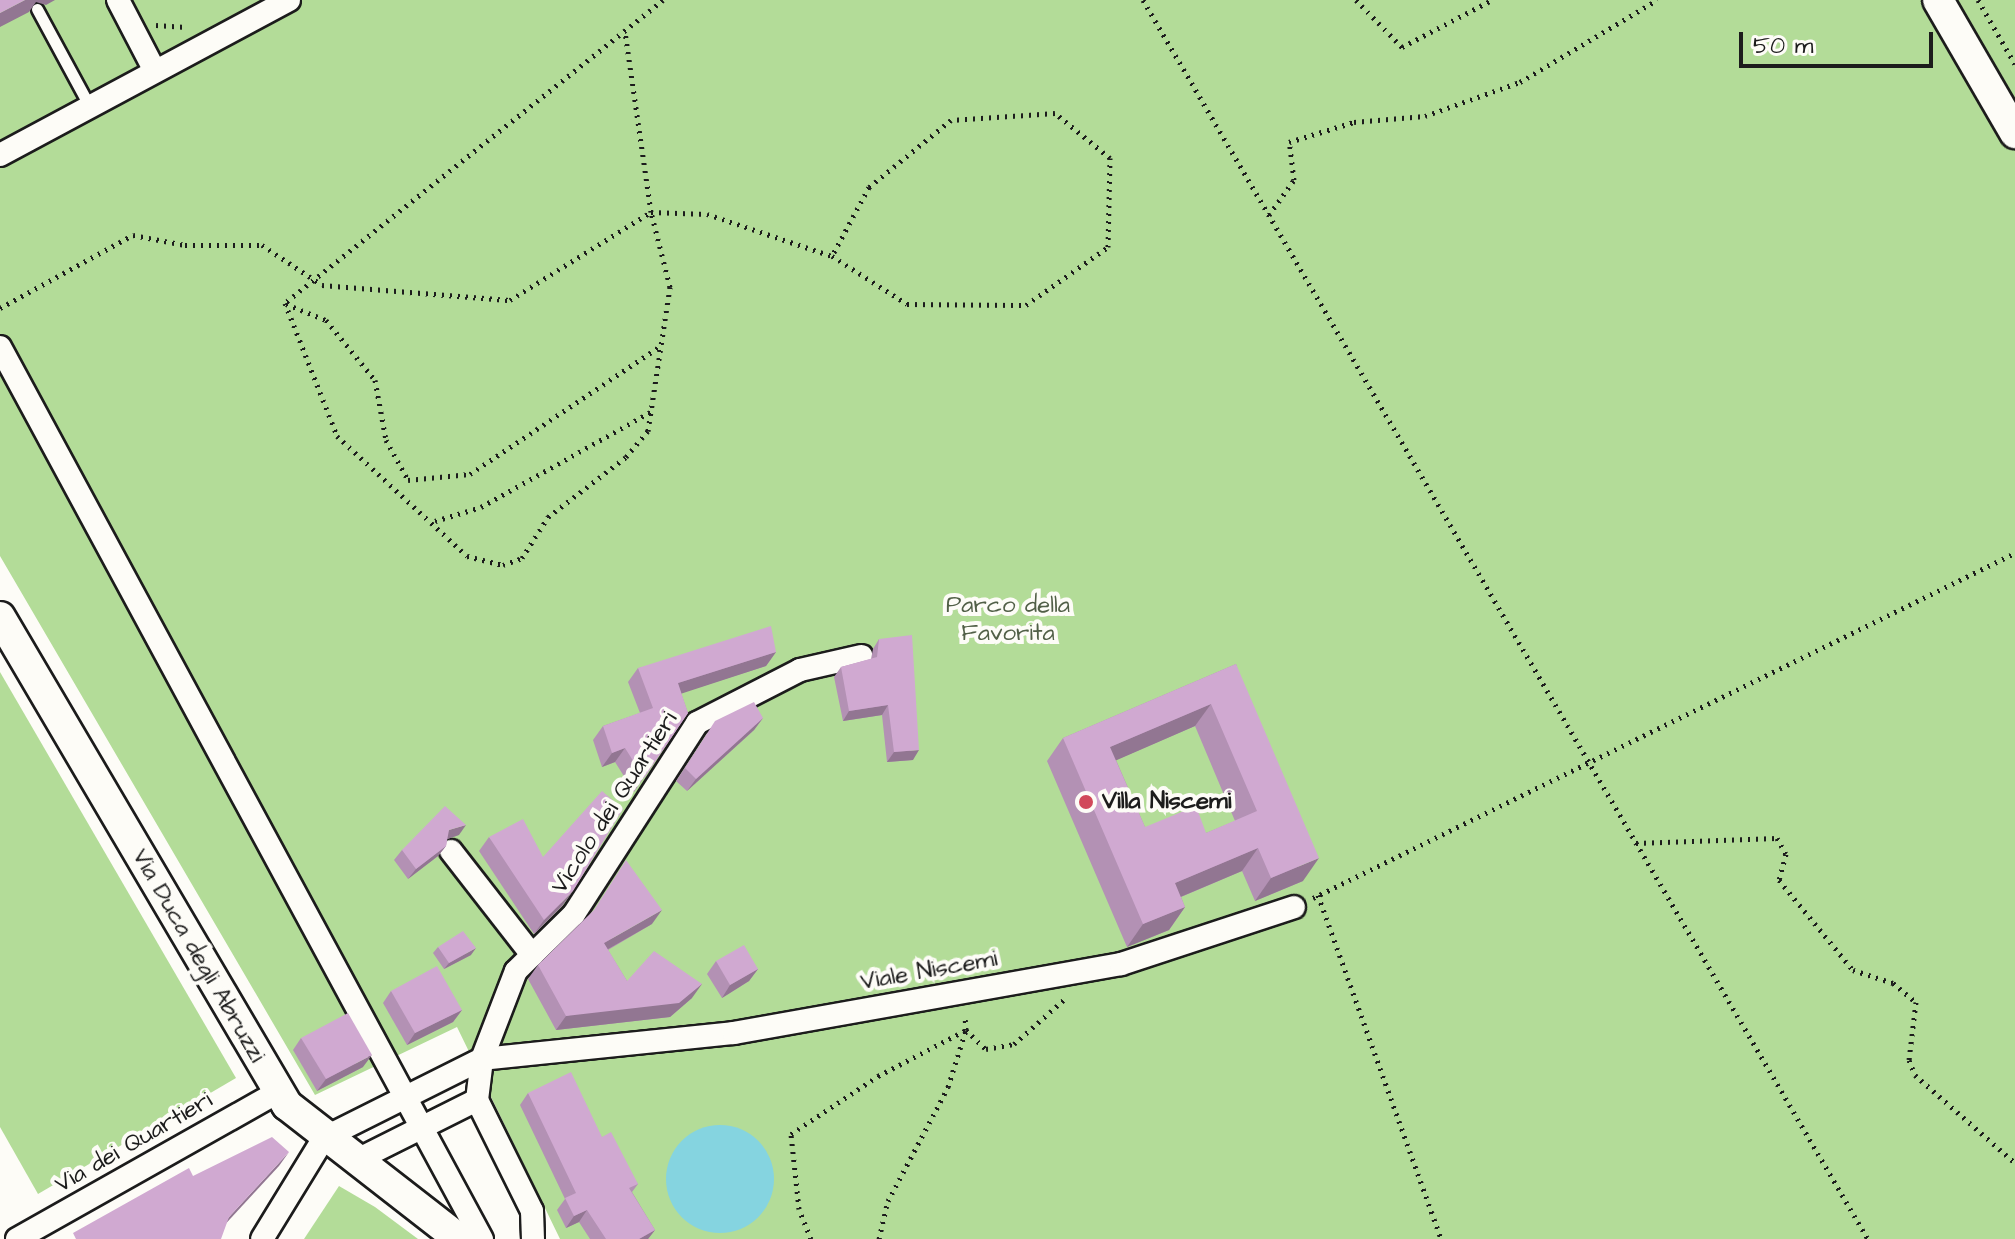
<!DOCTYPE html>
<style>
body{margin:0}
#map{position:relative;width:2015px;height:1239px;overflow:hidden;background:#fdfcf7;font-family:"Architects Daughter",sans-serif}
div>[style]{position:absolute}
.green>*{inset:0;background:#b3dc98}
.water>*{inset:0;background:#85d4e0}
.round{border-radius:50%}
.path>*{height:5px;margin-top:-2.5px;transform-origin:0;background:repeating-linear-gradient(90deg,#1c1c1c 0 2px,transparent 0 8px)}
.roads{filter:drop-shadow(2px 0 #1c1c1c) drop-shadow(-2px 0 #1c1c1c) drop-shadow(0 2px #1c1c1c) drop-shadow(0 -2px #1c1c1c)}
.lane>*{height:11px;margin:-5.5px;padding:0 5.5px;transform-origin:5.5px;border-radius:5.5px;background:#fdfcf7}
.street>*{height:22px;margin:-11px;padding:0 11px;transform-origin:11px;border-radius:11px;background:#fdfcf7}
.secondary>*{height:30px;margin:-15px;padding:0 15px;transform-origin:15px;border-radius:15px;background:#fdfcf7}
.wall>*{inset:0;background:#b391b4}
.shaded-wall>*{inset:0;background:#927692}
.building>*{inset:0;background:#d0a9d1}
.dots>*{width:22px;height:22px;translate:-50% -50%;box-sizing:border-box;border:4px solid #fdfcf7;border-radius:50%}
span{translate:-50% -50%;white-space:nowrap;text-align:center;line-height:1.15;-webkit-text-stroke:8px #fdfcf7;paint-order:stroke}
.park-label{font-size:24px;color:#515f47}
.poi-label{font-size:24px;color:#1c1c1c;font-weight:700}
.left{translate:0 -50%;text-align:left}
.street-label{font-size:24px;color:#1c1c1c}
.scale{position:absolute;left:1739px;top:32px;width:194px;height:36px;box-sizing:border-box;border:4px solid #1c1c1c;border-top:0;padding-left:10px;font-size:24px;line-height:28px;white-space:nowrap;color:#1c1c1c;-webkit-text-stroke:6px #fdfcf7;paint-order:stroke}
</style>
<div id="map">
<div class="green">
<i style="clip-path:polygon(0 0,2015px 0,2015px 1239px,560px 1239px,457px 1027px,315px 1095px,0 556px)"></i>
<i style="clip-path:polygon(0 672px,236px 1078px,38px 1194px,0 1127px)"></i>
<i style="clip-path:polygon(339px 1186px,375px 1207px,418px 1239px,304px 1239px)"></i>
</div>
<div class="water">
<i class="round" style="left:666px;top:1125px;width:108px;height:108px"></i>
</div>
<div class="path">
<i style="left:663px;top:0;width:484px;rotate:141.3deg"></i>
<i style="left:285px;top:303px;width:143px;rotate:68.6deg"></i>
<i style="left:337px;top:436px;width:177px;rotate:42.7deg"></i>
<i style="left:467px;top:556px;width:37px;rotate:14deg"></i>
<i style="left:503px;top:565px;width:20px;rotate:-20deg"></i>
<i style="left:522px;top:558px;width:49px;rotate:-57.6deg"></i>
<i style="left:548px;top:517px;width:98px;rotate:-37.6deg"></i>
<i style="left:626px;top:457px;width:34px;rotate:-50deg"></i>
<i style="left:648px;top:431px;width:146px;rotate:-81.3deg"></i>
<i style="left:670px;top:287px;width:77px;rotate:-104.2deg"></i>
<i style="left:651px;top:212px;width:56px;rotate:2deg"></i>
<i style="left:707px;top:214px;width:132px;rotate:18.6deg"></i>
<i style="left:832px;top:256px;width:89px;rotate:32.6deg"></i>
<i style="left:907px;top:304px;width:119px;rotate:0.5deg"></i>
<i style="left:1026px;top:305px;width:100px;rotate:-35.3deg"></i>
<i style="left:1108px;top:247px;width:89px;rotate:-88.7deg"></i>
<i style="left:1110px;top:158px;width:71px;rotate:-140.7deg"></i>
<i style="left:1055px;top:113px;width:104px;rotate:176.1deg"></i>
<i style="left:951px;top:120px;width:106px;rotate:140.7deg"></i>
<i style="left:869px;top:187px;width:78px;rotate:118.2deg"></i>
<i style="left:1143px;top:0;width:1436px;rotate:59.67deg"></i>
<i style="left:1356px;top:0;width:66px;rotate:45.6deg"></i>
<i style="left:1402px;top:47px;width:102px;rotate:-27.6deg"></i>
<i style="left:1978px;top:0;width:74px;rotate:60deg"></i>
<i style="left:156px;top:25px;width:30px;rotate:4deg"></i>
<i style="left:1269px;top:215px;width:43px;rotate:-54.5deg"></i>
<i style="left:1294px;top:180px;width:38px;rotate:-97deg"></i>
<i style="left:1289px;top:142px;width:68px;rotate:-17.1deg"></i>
<i style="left:1354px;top:122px;width:71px;rotate:-4.8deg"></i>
<i style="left:1425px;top:116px;width:101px;rotate:-19.7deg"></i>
<i style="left:1520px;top:82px;width:160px;rotate:-30.9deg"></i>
<i style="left:286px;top:304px;width:43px;rotate:21.8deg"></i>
<i style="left:326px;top:320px;width:77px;rotate:50.8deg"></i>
<i style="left:375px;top:380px;width:61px;rotate:79.6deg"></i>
<i style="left:386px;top:440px;width:46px;rotate:61.2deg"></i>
<i style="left:408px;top:480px;width:62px;rotate:-5.5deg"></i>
<i style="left:470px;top:474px;width:231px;rotate:-33.9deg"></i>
<i style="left:0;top:308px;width:152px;rotate:-28.8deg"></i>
<i style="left:133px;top:235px;width:53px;rotate:10.9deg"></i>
<i style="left:185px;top:245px;width:77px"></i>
<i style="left:262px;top:245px;width:72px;rotate:33.7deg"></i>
<i style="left:322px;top:285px;width:189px;rotate:4.6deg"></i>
<i style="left:510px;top:300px;width:166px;rotate:-32deg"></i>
<i style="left:651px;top:212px;width:182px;rotate:-98.2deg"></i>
<i style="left:435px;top:521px;width:48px;rotate:-16.9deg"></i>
<i style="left:481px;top:507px;width:196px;rotate:-29.3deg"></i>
<i style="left:1636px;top:843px;width:141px;rotate:-2deg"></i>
<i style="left:1777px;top:838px;width:18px;rotate:61deg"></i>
<i style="left:1786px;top:854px;width:27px;rotate:105deg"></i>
<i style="left:1779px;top:880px;width:117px;rotate:50.6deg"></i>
<i style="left:1853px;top:970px;width:42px;rotate:18deg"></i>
<i style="left:1893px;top:983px;width:30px;rotate:40deg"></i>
<i style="left:1916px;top:1002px;width:58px;rotate:96.9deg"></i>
<i style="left:1909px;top:1060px;width:16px;rotate:68deg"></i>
<i style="left:1915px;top:1075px;width:133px;rotate:41.3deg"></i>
<i style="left:1318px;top:895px;width:365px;rotate:70.3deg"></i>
<i style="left:1313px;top:898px;width:782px;rotate:-26.17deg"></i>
<i style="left:811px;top:1239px;width:32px;rotate:-112deg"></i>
<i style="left:799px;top:1209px;width:75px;rotate:-96.1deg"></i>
<i style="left:791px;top:1134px;width:105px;rotate:-33.7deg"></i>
<i style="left:878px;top:1076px;width:99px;rotate:-27.6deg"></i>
<i style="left:966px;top:1030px;width:15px;rotate:-94deg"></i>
<i style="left:879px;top:1239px;width:39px;rotate:-77deg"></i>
<i style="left:888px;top:1201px;width:129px;rotate:-62.2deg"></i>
<i style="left:948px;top:1087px;width:60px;rotate:-72.5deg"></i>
<i style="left:966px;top:1030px;width:28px;rotate:44deg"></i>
<i style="left:986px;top:1049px;width:28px;rotate:-10deg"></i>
<i style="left:1014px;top:1044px;width:71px;rotate:-41.6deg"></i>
</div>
<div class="roads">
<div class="lane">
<i style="left:37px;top:9px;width:111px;rotate:61.6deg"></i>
</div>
<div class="street">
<i style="left:118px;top:0;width:80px;rotate:62.5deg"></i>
<i style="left:0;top:155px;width:328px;rotate:-28.2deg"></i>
<i style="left:0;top:347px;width:1014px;rotate:61.62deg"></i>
<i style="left:451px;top:851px;width:132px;rotate:52.1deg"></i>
<i style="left:477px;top:1100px;width:41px;rotate:-83deg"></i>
<i style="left:482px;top:1059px;width:253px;rotate:-5.9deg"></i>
<i style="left:734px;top:1033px;width:393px;rotate:-10.1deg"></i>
<i style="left:1121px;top:964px;width:182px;rotate:-18.2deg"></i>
<i style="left:357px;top:1160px;width:134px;rotate:-26.6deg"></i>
<i style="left:477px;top:1100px;width:124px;rotate:63.6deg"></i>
<i style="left:532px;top:1211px;width:28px;rotate:88deg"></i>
<i style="left:17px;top:1239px;width:300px;rotate:-29.4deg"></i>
<i style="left:262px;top:1239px;width:119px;rotate:-58.5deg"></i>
<i style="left:324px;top:1138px;width:177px;rotate:-26.6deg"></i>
<i style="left:482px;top:1059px;width:94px;rotate:-68.9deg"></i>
<i style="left:516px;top:971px;width:81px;rotate:-44.5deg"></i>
<i style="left:574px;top:914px;width:227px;rotate:-57.2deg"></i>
<i style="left:697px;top:723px;width:116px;rotate:-27.2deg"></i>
<i style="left:800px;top:670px;width:63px;rotate:-12.9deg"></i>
</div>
<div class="secondary">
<i style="left:1938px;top:0;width:154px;rotate:59.9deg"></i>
<i style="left:0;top:617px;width:566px;rotate:59.54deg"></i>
<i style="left:287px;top:1105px;width:218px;rotate:37.9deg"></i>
</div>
</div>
<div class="wall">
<i style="clip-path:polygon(879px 639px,913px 760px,887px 762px,882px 715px,843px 721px,834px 677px,841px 667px,871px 659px,873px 649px)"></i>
<i style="clip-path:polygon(776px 652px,766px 666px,681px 693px,688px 713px,634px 792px,615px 762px,602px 767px,593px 740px,603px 726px,640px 713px,628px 682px,638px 668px)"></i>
<i style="clip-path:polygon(evenodd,1236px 664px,1303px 881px,1255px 901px,1242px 871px,1181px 897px,1185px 907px,1169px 930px,1127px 947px,1047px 761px,1063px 738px,1236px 664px,1195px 726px,1235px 821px,1206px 833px,1145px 827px,1116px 760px,1195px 726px)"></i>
<i style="clip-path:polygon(763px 718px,754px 730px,687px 791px,676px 781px,707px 734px)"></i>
<i style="clip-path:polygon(459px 835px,447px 839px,446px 846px,438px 856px,408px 879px,394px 860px,402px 850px)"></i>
<i style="clip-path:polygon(489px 837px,563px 905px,534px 934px,479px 851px)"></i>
<i style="clip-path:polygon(652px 924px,608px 950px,627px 981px,692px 998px,670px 1017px,556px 1030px,528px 979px,538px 965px)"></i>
<i style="clip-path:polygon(438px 947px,471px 955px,444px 969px,433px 953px)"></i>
<i style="clip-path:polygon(716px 961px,758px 969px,749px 981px,722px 998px,707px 974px)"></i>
<i style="clip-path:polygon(391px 991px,462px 1010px,453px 1022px,407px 1045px,383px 1003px)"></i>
<i style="clip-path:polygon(301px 1038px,363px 1067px,317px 1091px,293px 1050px)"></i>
<i style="clip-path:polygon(528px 1093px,602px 1137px,638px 1184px,632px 1192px,655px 1230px,648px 1239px,590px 1239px,579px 1222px,566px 1228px,557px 1210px,565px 1199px,520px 1105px)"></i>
</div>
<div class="shaded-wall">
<i style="clip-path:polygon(25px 0,55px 0,46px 5px,36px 2px,29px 12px,0 27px,0 13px)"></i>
<i style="clip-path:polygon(776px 652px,766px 666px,668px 698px,678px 683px)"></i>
<i style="clip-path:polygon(1211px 704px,1195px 726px,1094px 770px,1110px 747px)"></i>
<i style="clip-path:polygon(888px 705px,882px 715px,843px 721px,849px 711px)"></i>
<i style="clip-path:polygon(763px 718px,754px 730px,687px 791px,696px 779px)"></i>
<i style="clip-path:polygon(625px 748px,615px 762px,602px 767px,612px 753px)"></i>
<i style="clip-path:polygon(919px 750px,913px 760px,887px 762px,894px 752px)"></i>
<i style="clip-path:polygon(466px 825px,459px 835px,442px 841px,449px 830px)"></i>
<i style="clip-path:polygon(446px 846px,438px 856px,408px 879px,416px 869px)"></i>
<i style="clip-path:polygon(1258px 848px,1242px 871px,1159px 906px,1175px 883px)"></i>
<i style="clip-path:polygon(1319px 858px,1303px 881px,1255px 901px,1271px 878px)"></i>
<i style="clip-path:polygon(573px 891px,563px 905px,534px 934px,544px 920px)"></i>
<i style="clip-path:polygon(1185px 907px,1169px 930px,1127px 947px,1143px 924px)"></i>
<i style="clip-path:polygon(662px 910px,652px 924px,594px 957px,604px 943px)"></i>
<i style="clip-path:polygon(476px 948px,471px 955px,444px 969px,449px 963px)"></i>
<i style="clip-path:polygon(758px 969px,749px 981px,722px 998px,730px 985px)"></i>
<i style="clip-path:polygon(702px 984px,692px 998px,670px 1017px,556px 1030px,566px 1016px)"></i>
<i style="clip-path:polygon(462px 1010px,453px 1022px,407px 1045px,415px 1033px)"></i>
<i style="clip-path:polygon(372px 1055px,363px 1067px,317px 1091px,326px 1079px)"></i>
<i style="clip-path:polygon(289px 1152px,279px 1166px,219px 1231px,229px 1217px)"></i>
<i style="clip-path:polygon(587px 1210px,579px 1222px,566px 1228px,574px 1216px)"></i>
<i style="clip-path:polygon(655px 1230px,648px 1239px,639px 1239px)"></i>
</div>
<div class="building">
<i style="clip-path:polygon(0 0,25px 0,0 13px)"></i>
<i style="clip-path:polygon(771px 626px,776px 652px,678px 683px,688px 713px,644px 778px,625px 748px,612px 753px,603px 726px,653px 708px,638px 668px)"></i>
<i style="clip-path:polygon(912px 635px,919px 750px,894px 752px,888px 705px,849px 711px,841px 667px,877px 657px,879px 639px)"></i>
<i style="clip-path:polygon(evenodd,1236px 664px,1319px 858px,1271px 878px,1258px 848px,1175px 883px,1185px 907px,1143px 924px,1063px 738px,1236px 664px,1211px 704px,1257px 811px,1206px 833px,1196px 806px,1145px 827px,1110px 747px,1211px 704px)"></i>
<i style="clip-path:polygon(754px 702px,763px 718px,696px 779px,685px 768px,715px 721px)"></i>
<i style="clip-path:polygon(602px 791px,623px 809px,573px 891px,544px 920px,489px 837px,523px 819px,543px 857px)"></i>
<i style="clip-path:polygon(445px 806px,466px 825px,449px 830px,446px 846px,416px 869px,402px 850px)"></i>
<i style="clip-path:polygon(626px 860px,662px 910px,604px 943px,627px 981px,654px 951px,702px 984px,679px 1003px,566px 1016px,538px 965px,594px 910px)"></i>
<i style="clip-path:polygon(463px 931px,476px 948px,449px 963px,438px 947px)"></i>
<i style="clip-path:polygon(744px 945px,758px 969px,730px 985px,716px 961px)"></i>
<i style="clip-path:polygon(437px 966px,462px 1010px,415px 1033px,391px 991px)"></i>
<i style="clip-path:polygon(348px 1013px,372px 1055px,326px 1079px,301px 1038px)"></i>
<i style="clip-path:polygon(571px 1072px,602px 1137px,611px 1132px,638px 1184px,629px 1188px,655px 1230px,639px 1239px,606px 1239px,587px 1210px,574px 1216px,565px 1198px,576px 1193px,528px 1093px)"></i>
<i style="clip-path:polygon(272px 1137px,289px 1152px,229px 1217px,221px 1239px,76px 1239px,73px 1233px,189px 1168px,193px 1176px)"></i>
</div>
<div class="dots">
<i style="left:1086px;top:802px;background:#d1495b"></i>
</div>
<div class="park-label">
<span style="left:1008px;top:620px">Parco della<br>Favorita</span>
</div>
<div class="poi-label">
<span class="left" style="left:1102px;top:802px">Villa Niscemi</span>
</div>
<div class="street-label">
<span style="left:615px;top:803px;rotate:-57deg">Vicolo dei Quartieri</span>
<span style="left:198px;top:956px;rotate:60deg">Via Duca degli Abruzzi</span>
<span style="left:929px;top:971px;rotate:-10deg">Viale Niscemi</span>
<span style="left:134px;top:1143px;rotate:-30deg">Via dei Quartieri</span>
</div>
<div class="scale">50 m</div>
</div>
